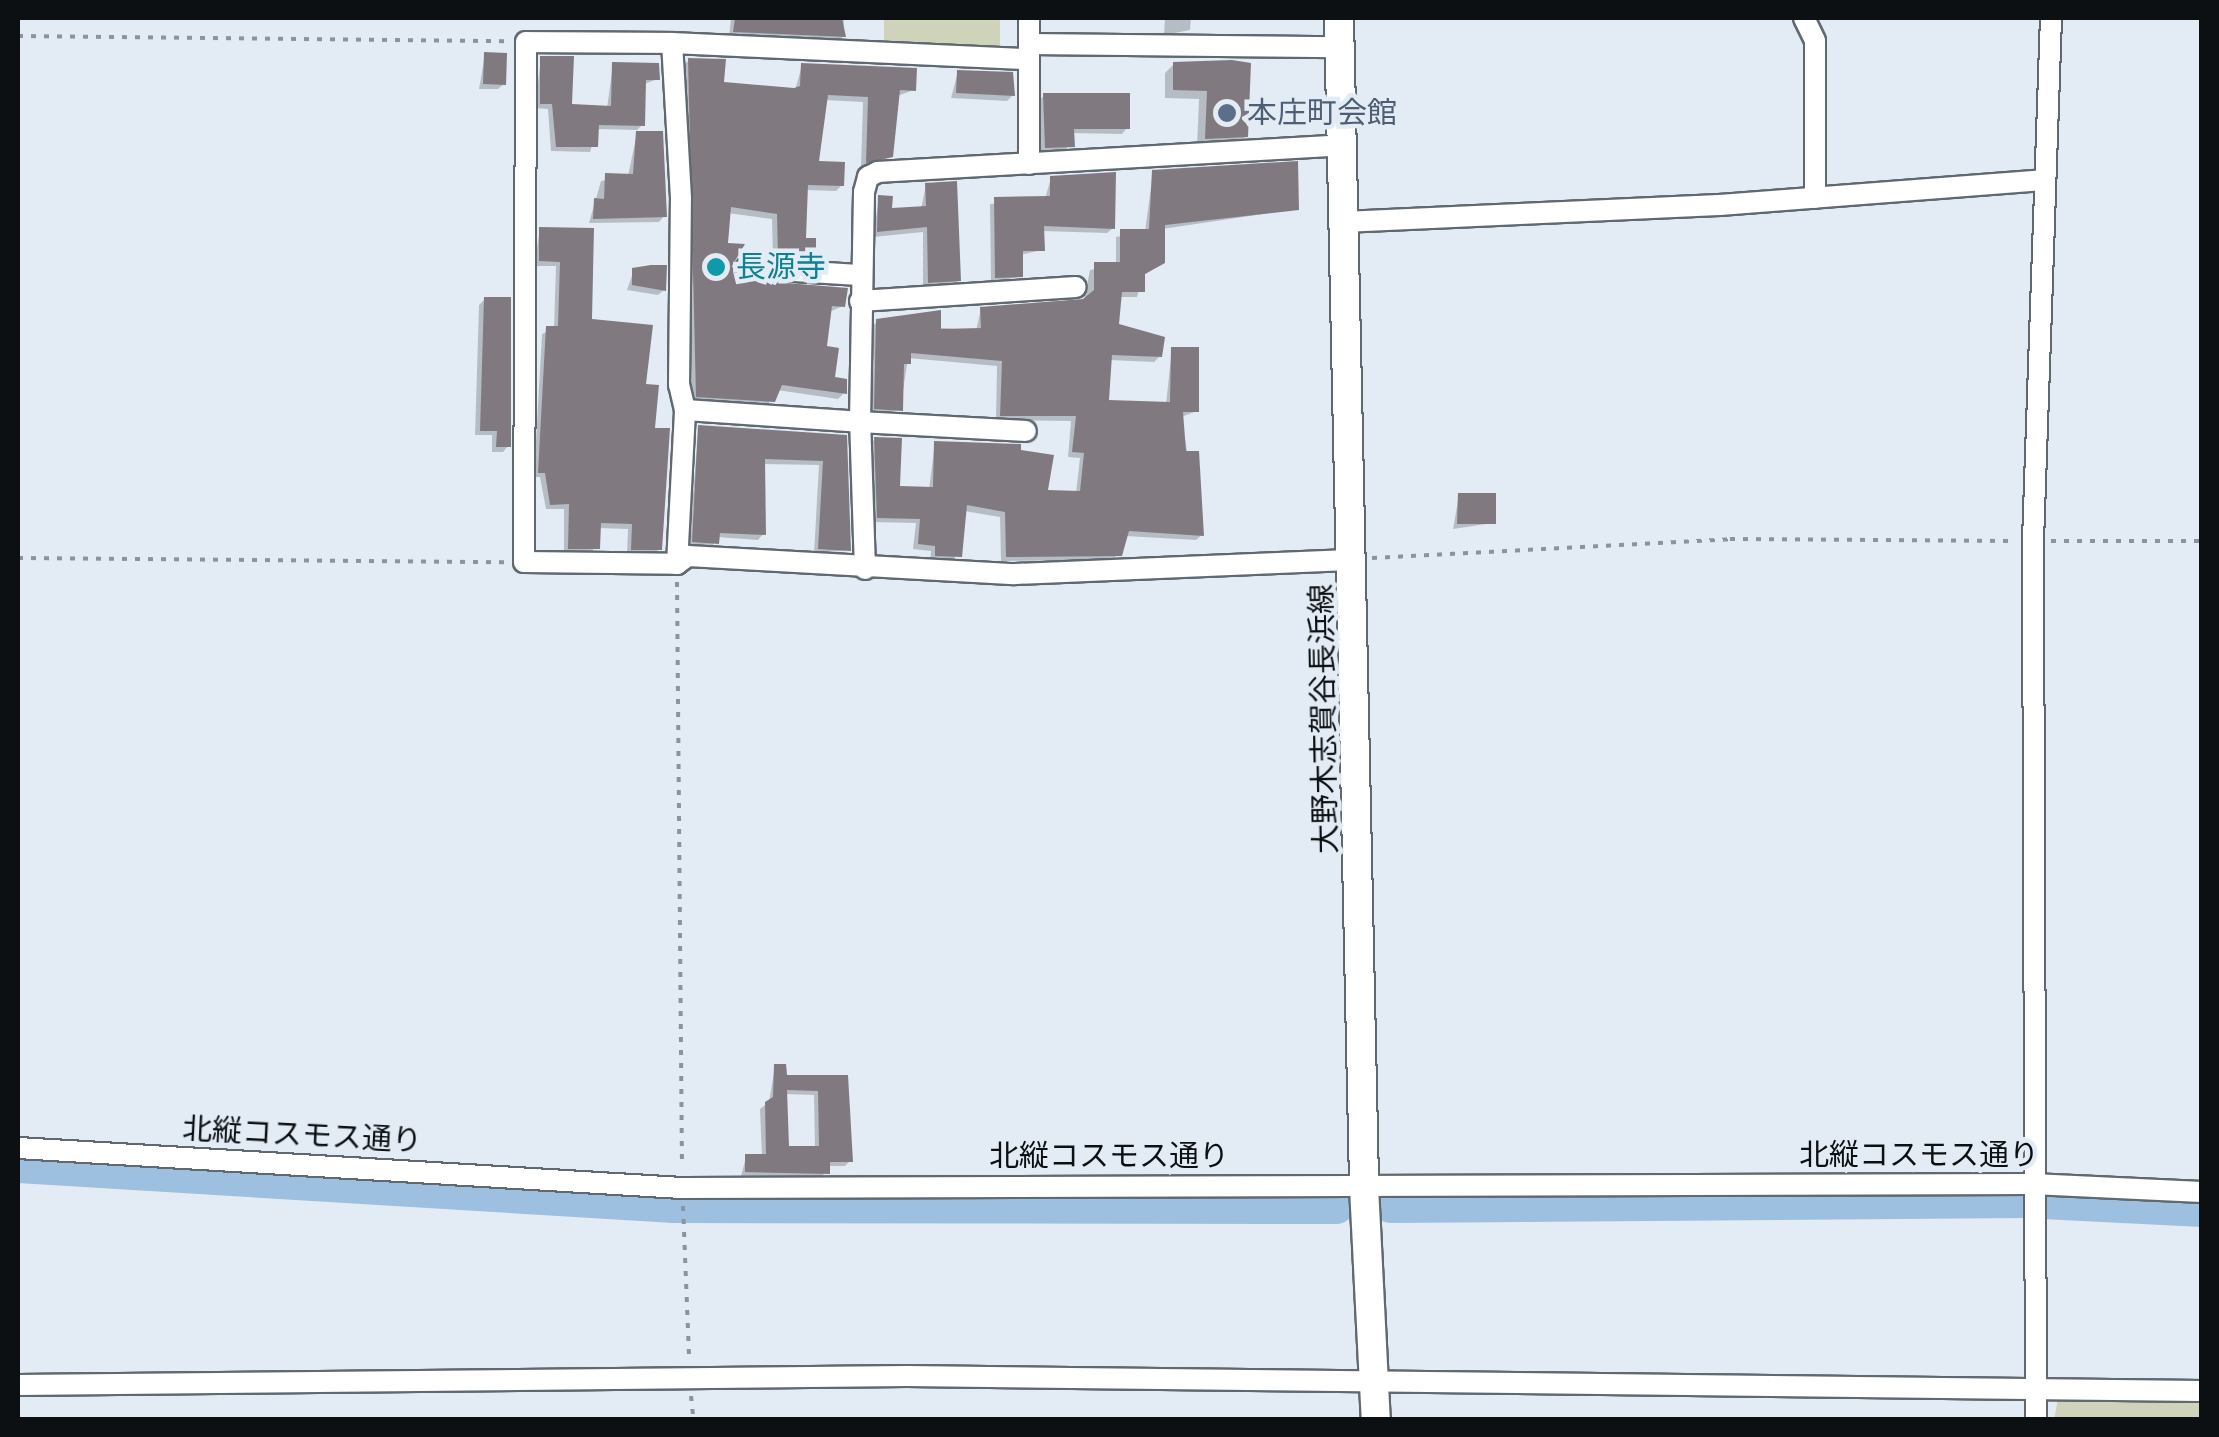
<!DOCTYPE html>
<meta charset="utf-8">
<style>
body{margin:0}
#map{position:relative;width:2219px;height:1437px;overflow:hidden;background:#e3ecf5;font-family:Figtree,"Noto Sans JP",sans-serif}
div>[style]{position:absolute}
.green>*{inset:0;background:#ced3b9}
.shadow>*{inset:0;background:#0003}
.river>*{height:35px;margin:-17.5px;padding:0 17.5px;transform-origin:17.5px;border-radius:17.5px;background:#9dc0e1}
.building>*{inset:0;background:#817980}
.path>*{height:4px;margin-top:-2px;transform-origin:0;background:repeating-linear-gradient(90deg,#8d939a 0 5px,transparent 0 13px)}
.roads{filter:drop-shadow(2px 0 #616970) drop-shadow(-2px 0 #616970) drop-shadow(0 2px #616970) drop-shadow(0 -2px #616970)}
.minor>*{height:20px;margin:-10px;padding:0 10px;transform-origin:10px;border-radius:10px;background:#fff}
.secondary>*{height:28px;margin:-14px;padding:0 14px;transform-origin:14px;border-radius:14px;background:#fff}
.dots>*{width:28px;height:28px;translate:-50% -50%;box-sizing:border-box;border:5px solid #e3ecf5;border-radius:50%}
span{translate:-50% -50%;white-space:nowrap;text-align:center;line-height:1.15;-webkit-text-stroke:9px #e3ecf5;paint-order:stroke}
.service-label{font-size:30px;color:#4e5e75}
.left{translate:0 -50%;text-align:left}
.culture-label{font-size:30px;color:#0d838f}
.street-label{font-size:30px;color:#0d1013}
.frame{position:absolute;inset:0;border:20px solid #0d1013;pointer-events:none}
</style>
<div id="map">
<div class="green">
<i style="clip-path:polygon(884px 18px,1000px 18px,1000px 47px,884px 43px)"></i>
<i style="clip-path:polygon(2059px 1394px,2201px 1398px,2201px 1419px,2054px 1420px)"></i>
</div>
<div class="shadow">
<i style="clip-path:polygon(731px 18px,844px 18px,843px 36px,838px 42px,729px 37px)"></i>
<i style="clip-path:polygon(1165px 18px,1191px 18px,1190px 30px,1164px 35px)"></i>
<i style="clip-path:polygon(485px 55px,504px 84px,498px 89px,479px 89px)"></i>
<i style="clip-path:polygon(541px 58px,569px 107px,607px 108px,613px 65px,658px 79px,644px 84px,642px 125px,637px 130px,597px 129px,590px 152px,551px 151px,548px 109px,535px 108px)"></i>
<i style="clip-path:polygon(689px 60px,722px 85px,795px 91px,802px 65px,914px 90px,897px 96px,891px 156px,861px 167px,863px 102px,824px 100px,816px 164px,842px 185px,836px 191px,806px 190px,803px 240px,813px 257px,807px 263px,773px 261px,772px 219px,728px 213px,725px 246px,736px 281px,843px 306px,829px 312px,824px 348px,832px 380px,844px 393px,838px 399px,777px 390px,766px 407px,691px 402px,683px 66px)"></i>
<i style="clip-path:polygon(1174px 64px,1248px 66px,1246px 136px,1237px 145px,1197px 147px,1199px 99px,1165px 98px,1165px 73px)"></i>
<i style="clip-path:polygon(958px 72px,1013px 95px,1007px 101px,951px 98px)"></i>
<i style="clip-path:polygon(1044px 96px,1127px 128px,1122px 134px,1072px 133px,1066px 151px,1040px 153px,1038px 101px)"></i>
<i style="clip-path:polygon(637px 133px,664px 216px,659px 222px,589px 223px,601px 181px,628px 176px)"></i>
<i style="clip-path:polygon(1153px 172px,1297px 209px,1162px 229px,1162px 262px,1143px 276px,1137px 297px,1119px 297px,1116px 326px,1160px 356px,1154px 362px,1109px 360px,1107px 403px,1166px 404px,1172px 349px,1197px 411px,1181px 417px,1202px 535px,1196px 540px,1125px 536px,1114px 560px,1001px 561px,1000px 517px,964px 511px,954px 562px,930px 561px,931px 551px,913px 549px,916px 523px,872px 522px,870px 445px,875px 439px,898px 488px,929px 489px,935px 443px,1045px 492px,1076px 493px,1080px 458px,1068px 457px,1071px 421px,996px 420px,997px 366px,908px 358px,900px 410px,869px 414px,871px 327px,877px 322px,976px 331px,981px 309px,1084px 301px,1090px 270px,1116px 265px,1116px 237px,1145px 232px)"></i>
<i style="clip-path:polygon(1051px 178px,1113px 228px,1107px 233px,1042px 231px,1042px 250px,1020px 255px,1021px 276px,991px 283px,990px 204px,1045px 199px)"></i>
<i style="clip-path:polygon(926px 185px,959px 280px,953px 285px,923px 287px,923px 232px,873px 237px,879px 198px,890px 210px,921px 209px)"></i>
<i style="clip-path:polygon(540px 229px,591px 230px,589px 321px,643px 386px,652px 431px,659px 549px,654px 555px,627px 554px,628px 529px,598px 528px,592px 554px,564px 553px,564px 509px,546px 509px,540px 477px,534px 477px,542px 334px,554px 329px,556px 266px,534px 266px)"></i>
<i style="clip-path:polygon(634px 270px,664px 290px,658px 295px,627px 290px)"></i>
<i style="clip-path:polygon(485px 299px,508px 446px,503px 452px,492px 452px,492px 435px,475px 435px,479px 305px)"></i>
<i style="clip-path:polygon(699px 427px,844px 437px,848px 550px,814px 554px,819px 465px,763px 464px,763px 534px,758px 540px,717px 537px,711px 548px,688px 547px)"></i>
<i style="clip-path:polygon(1459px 495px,1493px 523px,1453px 529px)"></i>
<i style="clip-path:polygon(evenodd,775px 1066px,784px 1078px,845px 1077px,850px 1161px,845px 1166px,827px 1166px,822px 1178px,741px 1176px,746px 1157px,762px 1157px,760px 1109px,769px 1102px,775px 1066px,785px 1094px,814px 1095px,815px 1149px,786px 1148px,785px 1094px)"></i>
</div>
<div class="river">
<i style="left:18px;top:1165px;width:657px;rotate:3.49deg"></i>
<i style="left:674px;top:1205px;width:662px;rotate:0.09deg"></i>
<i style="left:1390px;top:1205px;width:634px;rotate:-0.45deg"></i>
<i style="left:2024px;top:1200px;width:178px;rotate:2.9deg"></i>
</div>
<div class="building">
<i style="clip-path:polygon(735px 18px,842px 18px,846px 37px,733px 32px)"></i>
<i style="clip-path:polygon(484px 52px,507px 53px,506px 85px,483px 84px)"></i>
<i style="clip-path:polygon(540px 56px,574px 56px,572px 104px,611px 106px,612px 62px,659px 63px,660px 80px,646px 80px,645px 126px,599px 125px,598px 147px,556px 147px,552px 104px,540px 104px)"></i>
<i style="clip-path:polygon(688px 58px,726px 59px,724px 82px,794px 88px,800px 86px,801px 63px,917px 68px,916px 91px,900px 90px,893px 157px,866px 163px,868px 97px,828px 95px,819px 161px,845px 162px,844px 186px,808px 185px,806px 238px,816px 238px,816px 259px,778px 256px,777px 214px,731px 207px,728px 243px,745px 244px,732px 266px,738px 279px,848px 288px,845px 307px,832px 306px,827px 346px,839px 348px,835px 377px,847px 379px,847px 394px,782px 385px,775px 402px,696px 397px)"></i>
<i style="clip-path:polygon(1232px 60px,1251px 63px,1248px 137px,1205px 139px,1207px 91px,1173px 90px,1173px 62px)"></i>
<i style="clip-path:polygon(957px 70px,1013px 72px,1015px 96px,956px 93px)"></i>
<i style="clip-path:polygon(1043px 93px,1130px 93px,1130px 129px,1074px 129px,1075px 147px,1045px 148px)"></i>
<i style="clip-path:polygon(636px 131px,663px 131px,667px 217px,593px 219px,594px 198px,604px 199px,605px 173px,633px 174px)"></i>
<i style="clip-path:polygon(1298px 161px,1299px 210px,1165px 225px,1165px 263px,1145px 274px,1145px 292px,1122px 292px,1119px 324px,1165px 337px,1162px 357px,1112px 355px,1109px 400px,1170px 402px,1171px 347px,1199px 347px,1199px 412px,1183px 412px,1186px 451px,1199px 451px,1204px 536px,1129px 531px,1122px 556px,1006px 557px,1005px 512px,967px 505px,962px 557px,935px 556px,935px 546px,918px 544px,920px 519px,877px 518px,874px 437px,902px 438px,900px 486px,933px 487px,934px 441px,1021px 444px,1021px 450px,1054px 455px,1048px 490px,1080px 491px,1084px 453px,1072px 452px,1076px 416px,1000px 416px,1002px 361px,911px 353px,911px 364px,904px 364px,903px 411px,874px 409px,876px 319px,941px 310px,941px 329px,981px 328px,980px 307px,1083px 299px,1094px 290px,1094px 262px,1120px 262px,1120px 229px,1149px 229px,1152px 170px)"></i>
<i style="clip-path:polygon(1116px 172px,1115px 229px,1044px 226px,1045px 251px,1023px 251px,1023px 277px,995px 278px,994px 197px,1050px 196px,1050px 176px)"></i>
<i style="clip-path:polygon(957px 181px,961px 281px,928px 283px,927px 227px,877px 232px,878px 195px,893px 196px,892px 208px,926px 206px,925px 183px)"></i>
<i style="clip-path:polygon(539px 227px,594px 228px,592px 319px,653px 325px,646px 384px,659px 385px,655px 428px,670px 428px,662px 550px,631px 550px,632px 524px,601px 523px,600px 549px,568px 549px,569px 504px,550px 505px,545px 473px,538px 473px,546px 326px,558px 326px,560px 262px,539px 261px)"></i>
<i style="clip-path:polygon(651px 265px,667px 265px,666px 291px,632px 285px,632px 268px)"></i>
<i style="clip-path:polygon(484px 297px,511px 297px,511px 447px,496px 447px,497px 431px,480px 431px)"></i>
<i style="clip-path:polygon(698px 425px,847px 435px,851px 551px,818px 549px,823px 461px,765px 459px,766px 535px,720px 533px,719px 544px,692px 542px)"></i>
<i style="clip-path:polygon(1458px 493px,1496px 493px,1496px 524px,1457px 524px)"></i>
<i style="clip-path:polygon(evenodd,774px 1064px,786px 1064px,787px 1075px,848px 1075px,853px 1162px,830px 1162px,830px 1174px,745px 1172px,745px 1154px,766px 1154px,765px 1102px,773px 1097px,774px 1064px,787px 1090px,818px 1091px,819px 1146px,789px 1146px,787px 1090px)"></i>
</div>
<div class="path">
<i style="left:18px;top:36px;width:490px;rotate:0.6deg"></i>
<i style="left:2051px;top:541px;width:151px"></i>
<i style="left:18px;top:558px;width:486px;rotate:0.5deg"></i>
<i style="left:1372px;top:558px;width:359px;rotate:-3deg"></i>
<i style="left:1730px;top:539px;width:282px;rotate:0.4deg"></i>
<i style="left:677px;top:582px;width:585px;rotate:89.51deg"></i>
<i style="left:683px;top:1206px;width:151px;rotate:87.7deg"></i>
<i style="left:691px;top:1396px;width:20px;rotate:84deg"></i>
</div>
<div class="roads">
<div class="minor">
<i style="left:1804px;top:18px;width:25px;rotate:64deg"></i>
<i style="left:1815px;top:41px;width:157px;rotate:90deg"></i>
<i style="left:672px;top:43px;width:357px;rotate:2.6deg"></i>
<i style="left:1029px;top:44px;width:310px;rotate:0.6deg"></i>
<i style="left:1029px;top:164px;width:146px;rotate:-90deg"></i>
<i style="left:1342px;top:222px;width:378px;rotate:-2.6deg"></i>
<i style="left:1720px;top:205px;width:324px;rotate:-4.4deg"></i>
<i style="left:746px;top:268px;width:113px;rotate:3.5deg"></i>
<i style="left:860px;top:301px;width:216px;rotate:-3.7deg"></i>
<i style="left:685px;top:410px;width:175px;rotate:3.9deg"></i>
<i style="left:860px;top:422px;width:230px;rotate:-89deg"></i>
<i style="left:864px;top:192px;width:16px;rotate:-75deg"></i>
<i style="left:868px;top:177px;width:11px;rotate:-27deg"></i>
<i style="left:878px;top:172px;width:464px;rotate:-3.3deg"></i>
<i style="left:677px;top:564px;width:154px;rotate:-87deg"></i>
<i style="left:685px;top:410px;width:26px;rotate:-103deg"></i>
<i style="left:679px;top:385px;width:187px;rotate:-89.4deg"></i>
<i style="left:681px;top:198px;width:155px;rotate:-93.3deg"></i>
<i style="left:672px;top:43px;width:146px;rotate:-179.6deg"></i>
<i style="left:526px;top:42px;width:520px;rotate:90.22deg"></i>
<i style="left:524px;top:562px;width:153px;rotate:0.7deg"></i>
<i style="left:677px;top:564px;width:14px;rotate:-36deg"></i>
<i style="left:688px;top:556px;width:327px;rotate:3.2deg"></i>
<i style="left:1015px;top:574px;width:340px;rotate:-2.4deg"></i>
<i style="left:865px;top:569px;width:147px;rotate:-91.9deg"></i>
<i style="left:860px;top:422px;width:166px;rotate:3.1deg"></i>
<i style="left:18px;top:1148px;width:665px;rotate:3.45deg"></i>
<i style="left:682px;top:1188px;width:1350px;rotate:-0.17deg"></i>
<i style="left:2032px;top:1184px;width:170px;rotate:2.7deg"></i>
<i style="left:18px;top:1385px;width:889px;rotate:-0.58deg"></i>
<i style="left:907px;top:1376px;width:1295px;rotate:0.66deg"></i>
<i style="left:2036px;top:1420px;width:879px;rotate:-90.2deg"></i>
<i style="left:2033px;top:541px;width:523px;rotate:-88.03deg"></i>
</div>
<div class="secondary">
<i style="left:1339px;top:18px;width:1169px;rotate:88.77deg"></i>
<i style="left:1364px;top:1187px;width:233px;rotate:87.1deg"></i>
</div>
</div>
<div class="dots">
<i style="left:1227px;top:113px;background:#5c6f8a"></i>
<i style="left:716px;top:267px;background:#0f9aa8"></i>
</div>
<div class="service-label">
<span class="left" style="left:1247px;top:113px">本庄町会館</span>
</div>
<div class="culture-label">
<span class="left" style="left:736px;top:267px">長源寺</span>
</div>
<div class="street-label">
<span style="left:1324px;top:719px;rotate:-91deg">大野木志賀谷長浜線</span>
<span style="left:302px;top:1135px;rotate:3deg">北縦コスモス通り</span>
<span style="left:1919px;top:1155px">北縦コスモス通り</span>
<span style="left:1109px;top:1156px">北縦コスモス通り</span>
</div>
<div class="frame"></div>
</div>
